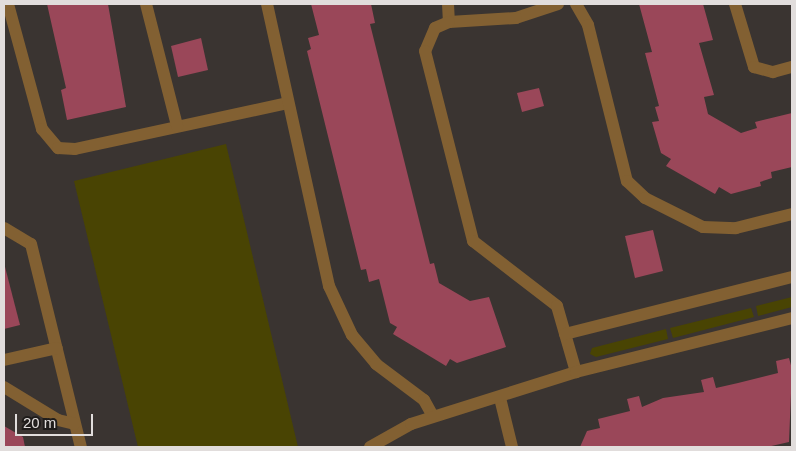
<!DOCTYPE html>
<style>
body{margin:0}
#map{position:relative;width:796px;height:451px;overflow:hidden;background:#3a3431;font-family:Helvetica,sans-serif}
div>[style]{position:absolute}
.green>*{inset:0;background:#494403}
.building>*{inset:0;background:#9a4759}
.service>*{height:12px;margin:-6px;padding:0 6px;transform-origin:6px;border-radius:6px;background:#826032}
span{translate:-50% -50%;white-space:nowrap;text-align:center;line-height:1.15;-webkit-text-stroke:4px #1f1c1b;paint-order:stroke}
.frame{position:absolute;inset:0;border:5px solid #e1dddc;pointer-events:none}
.scale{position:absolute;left:15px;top:414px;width:78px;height:22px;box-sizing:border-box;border:2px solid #e1dddc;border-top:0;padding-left:6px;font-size:15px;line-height:18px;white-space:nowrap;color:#e1dddc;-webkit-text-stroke:4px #1f1c1b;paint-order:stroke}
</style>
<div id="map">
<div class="green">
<i style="clip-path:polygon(226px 144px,298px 447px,138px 447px,74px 181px)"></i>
<i style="clip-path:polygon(792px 297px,792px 307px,758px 316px,756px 306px)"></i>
<i style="clip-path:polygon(751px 308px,754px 317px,673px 338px,670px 328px)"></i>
<i style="clip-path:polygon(666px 329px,668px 339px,596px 357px,590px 354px,592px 348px)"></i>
</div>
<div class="building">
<i style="clip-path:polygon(47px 4px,108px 4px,126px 107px,67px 120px,61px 90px,66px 88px)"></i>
<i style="clip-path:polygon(311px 4px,371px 4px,375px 23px,370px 24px,430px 264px,434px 263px,439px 283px,470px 301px,489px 297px,506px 347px,457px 363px,450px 359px,446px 366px,393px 334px,397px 327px,390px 323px,379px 279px,369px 282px,366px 269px,361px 270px,307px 51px,311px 49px,308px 38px,319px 35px)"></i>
<i style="clip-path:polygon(639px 4px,703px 4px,713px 40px,699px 43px,714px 95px,704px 97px,708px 114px,741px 133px,757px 128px,755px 122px,792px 113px,792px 167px,771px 172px,772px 178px,760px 182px,761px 186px,731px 194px,719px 187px,715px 194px,666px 166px,671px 159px,661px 153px,652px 122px,659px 121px,655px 107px,659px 106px,645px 53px,652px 52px)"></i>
<i style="clip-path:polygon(201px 38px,208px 70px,178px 77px,171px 46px)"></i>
<i style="clip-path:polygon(539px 88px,544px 106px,522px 112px,517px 93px)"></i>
<i style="clip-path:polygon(653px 230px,663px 271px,635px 278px,625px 236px)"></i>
<i style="clip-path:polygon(4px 263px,20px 325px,4px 329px)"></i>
<i style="clip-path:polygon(789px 358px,792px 369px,789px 442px,767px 447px,580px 447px,587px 431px,600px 428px,598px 419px,630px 411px,627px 399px,639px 396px,642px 407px,663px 398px,704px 392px,701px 380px,713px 377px,716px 388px,738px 383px,778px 373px,776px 361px)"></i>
<i style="clip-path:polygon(4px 426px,23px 437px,25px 447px,4px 447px)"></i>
</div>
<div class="service">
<i style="left:8px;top:4px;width:130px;rotate:74.8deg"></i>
<i style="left:42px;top:129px;width:25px;rotate:50deg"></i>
<i style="left:58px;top:148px;width:17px;rotate:3deg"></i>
<i style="left:75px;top:149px;width:217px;rotate:-12.2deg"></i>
<i style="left:146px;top:4px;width:126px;rotate:75.7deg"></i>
<i style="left:267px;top:4px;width:289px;rotate:77.6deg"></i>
<i style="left:329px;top:286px;width:54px;rotate:64.9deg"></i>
<i style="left:352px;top:335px;width:38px;rotate:50deg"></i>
<i style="left:376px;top:364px;width:60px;rotate:36.9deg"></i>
<i style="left:424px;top:400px;width:18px;rotate:61deg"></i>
<i style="left:448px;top:4px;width:18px;rotate:87deg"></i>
<i style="left:558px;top:4px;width:44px;rotate:161.6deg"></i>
<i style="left:516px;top:18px;width:67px;rotate:176.6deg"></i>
<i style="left:449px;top:22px;width:15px;rotate:157deg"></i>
<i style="left:435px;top:28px;width:25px;rotate:113deg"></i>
<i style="left:425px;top:51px;width:196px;rotate:75.8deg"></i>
<i style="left:473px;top:241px;width:106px;rotate:37.7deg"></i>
<i style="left:557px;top:306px;width:69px;rotate:73.9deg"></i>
<i style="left:576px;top:4px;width:24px;rotate:60deg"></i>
<i style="left:588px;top:25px;width:161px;rotate:76deg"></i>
<i style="left:627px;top:181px;width:25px;rotate:43deg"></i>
<i style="left:645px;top:198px;width:65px;rotate:26.6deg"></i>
<i style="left:703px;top:227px;width:33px;rotate:2deg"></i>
<i style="left:736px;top:228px;width:58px;rotate:-14deg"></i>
<i style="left:735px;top:4px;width:66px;rotate:73.2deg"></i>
<i style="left:754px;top:67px;width:20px;rotate:15deg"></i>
<i style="left:773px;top:72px;width:20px;rotate:-15deg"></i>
<i style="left:4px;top:228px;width:31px;rotate:31deg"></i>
<i style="left:31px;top:244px;width:209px;rotate:76.2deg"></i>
<i style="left:565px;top:334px;width:234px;rotate:-14.1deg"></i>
<i style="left:4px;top:360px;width:54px;rotate:-12.8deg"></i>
<i style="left:4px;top:387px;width:63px;rotate:31.4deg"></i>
<i style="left:58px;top:420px;width:17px;rotate:13deg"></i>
<i style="left:500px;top:398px;width:50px;rotate:76.2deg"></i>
<i style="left:370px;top:447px;width:47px;rotate:-29.3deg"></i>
<i style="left:411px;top:424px;width:173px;rotate:-17.5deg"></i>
<i style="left:576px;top:372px;width:223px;rotate:-14deg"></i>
</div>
<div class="frame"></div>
<div class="scale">20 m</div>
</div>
